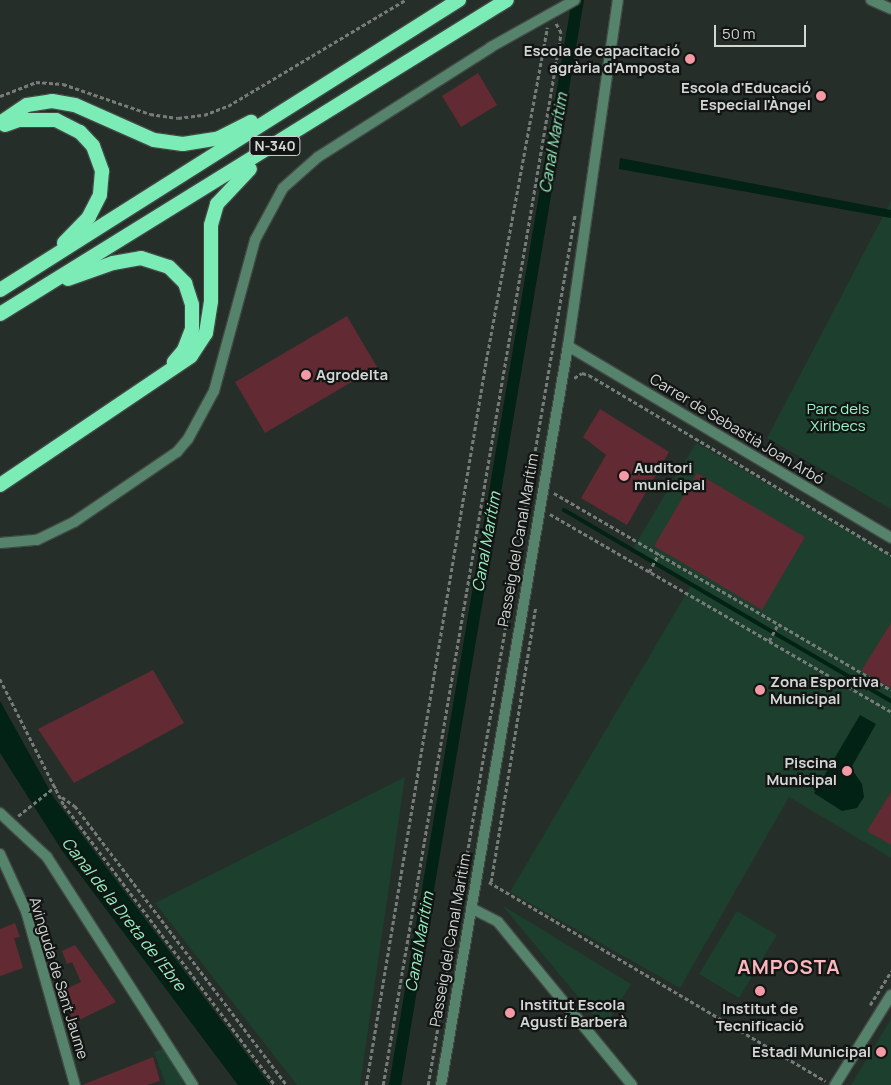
<!DOCTYPE html>
<meta charset="utf-8">
<style>
body{margin:0}
#map{position:relative;width:891px;height:1085px;overflow:hidden;background:#262e2a;font-family:Manrope,sans-serif}
div>[style]{position:absolute}
.green>*{inset:0;background:#1c3f2e}
.water>*{inset:0;background:#012214}
.stream>*{height:4px;margin:-2px;padding:0 2px;transform-origin:2px;border-radius:2px;background:#012214}
.canal>*{height:12px;margin:-6px;padding:0 6px;transform-origin:6px;border-radius:6px;background:#012214}
.building>*{inset:0;background:#622a32}
.path>*{height:2.5px;margin-top:-1.25px;transform-origin:0;background:repeating-linear-gradient(90deg,#767c79 0 4px,transparent 0 6.5px)}
.roads{filter:drop-shadow(1px 0 #424945) drop-shadow(-1px 0 #424945) drop-shadow(0 1px #424945) drop-shadow(0 -1px #424945)}
.minor>*{height:10px;margin:-5px;padding:0 5px;transform-origin:5px;border-radius:5px;background:#55836b}
.tertiary>*{height:10px;margin:-5px;padding:0 5px;transform-origin:5px;border-radius:5px;background:#55836b}
.trunk>*{height:14px;margin:-7px;padding:0 7px;transform-origin:7px;border-radius:7px;background:#7becb5}
.dots>*{width:14px;height:14px;translate:-50% -50%;box-sizing:border-box;border:2px solid #121513;border-radius:50%}
span{translate:-50% -50%;white-space:nowrap;text-align:center;line-height:1.15;-webkit-text-stroke:4.5px #121513;paint-order:stroke}
.shield-label span{padding:1px 4px;background:#121513;border:1px solid;border-radius:4px;-webkit-text-stroke-width:0}
.shield-label{font-size:14px;color:#d2d7d4;font-weight:700}
.poi-label{font-size:15px;color:#d2d7d4;font-weight:700}
.right{translate:-100% -50%;text-align:right}
.left{translate:0 -50%;text-align:left}
.park-label{font-size:15px;color:#96f3c3}
.street-label{font-size:15px;color:#d2d7d4}
.water-label{font-size:16px;color:#94f1c1;font-style:italic}
.district-label{font-size:20px;color:#fbb7be;font-weight:700;letter-spacing:1px}
.scale{position:absolute;left:714px;top:25px;width:92px;height:22px;box-sizing:border-box;border:2px solid #d2d7d4;border-top:0;padding-left:6px;font-size:15px;line-height:18px;white-space:nowrap;color:#d2d7d4;-webkit-text-stroke:4px #121513;paint-order:stroke}
</style>
<div id="map">
<div class="green">
<i style="clip-path:polygon(891px 201px,891px 509px,767px 438px)"></i>
<i style="clip-path:polygon(696px 443px,891px 555px,891px 858px,789px 797px,680px 988px,510px 892px,692px 584px,632px 550px)"></i>
<i style="clip-path:polygon(405px 777px,360px 1085px,297px 1085px,155px 903px)"></i>
<i style="clip-path:polygon(502px 905px,631px 984px,604px 1028px)"></i>
<i style="clip-path:polygon(737px 911px,777px 935px,739px 998px,699px 974px)"></i>
<i style="clip-path:polygon(891px 1019px,891px 1085px,851px 1085px)"></i>
<i style="clip-path:polygon(165px 1048px,186px 1085px,166px 1085px,154px 1052px)"></i>
</div>
<div class="water">
<i style="clip-path:polygon(620px 158px,891px 210px,891px 218px,619px 169px)"></i>
<i style="clip-path:polygon(0 701px,54px 798px,270px 1085px,238px 1085px,63px 852px,0 753px)"></i>
<i style="clip-path:polygon(860px 715px,876px 724px,851px 768px,862px 784px,864px 797px,857px 808px,842px 811px,814px 793px)"></i>
</div>
<div class="stream">
<i style="left:494px;top:492px;width:5px;rotate:11deg"></i>
<i style="left:564px;top:510px;width:379px;rotate:30.3deg"></i>
</div>
<div class="canal">
<i style="left:395px;top:1085px;width:1100px;rotate:-80.43deg"></i>
</div>
<div class="building">
<i style="clip-path:polygon(478px 73px,497px 105px,461px 127px,442px 96px)"></i>
<i style="clip-path:polygon(347px 316px,377px 367px,265px 433px,235px 382px)"></i>
<i style="clip-path:polygon(600px 409px,669px 452px,627px 525px,581px 498px,606px 455px,583px 437px)"></i>
<i style="clip-path:polygon(697px 473px,805px 537px,762px 610px,654px 546px)"></i>
<i style="clip-path:polygon(891px 623px,891px 688px,861px 671px)"></i>
<i style="clip-path:polygon(153px 670px,184px 723px,74px 783px,38px 729px)"></i>
<i style="clip-path:polygon(891px 792px,891px 845px,867px 831px)"></i>
<i style="clip-path:polygon(15px 923px,20px 937px,14px 938px,23px 968px,0 976px,0 929px)"></i>
<i style="clip-path:polygon(75px 945px,116px 1002px,73px 1023px,62px 991px,81px 982px,72px 962px,67px 964px,62px 951px)"></i>
<i style="clip-path:polygon(153px 1057px,160px 1081px,147px 1085px,82px 1085px)"></i>
</div>
<div class="path">
<i style="left:0;top:96px;width:39px;rotate:-21deg"></i>
<i style="left:36px;top:82px;width:27px;rotate:4deg"></i>
<i style="left:63px;top:84px;width:92px;rotate:19deg"></i>
<i style="left:150px;top:114px;width:28px;rotate:8deg"></i>
<i style="left:178px;top:118px;width:26px;rotate:-7deg"></i>
<i style="left:204px;top:115px;width:26px;rotate:-21deg"></i>
<i style="left:228px;top:106px;width:206px;rotate:-30.9deg"></i>
<i style="left:574px;top:378px;width:9px;rotate:-32deg"></i>
<i style="left:582px;top:373px;width:7px;rotate:16deg"></i>
<i style="left:589px;top:375px;width:352px;rotate:30.8deg"></i>
<i style="left:554px;top:493px;width:390px;rotate:30.3deg"></i>
<i style="left:550px;top:514px;width:394px;rotate:30.1deg"></i>
<i style="left:649px;top:572px;width:21px;rotate:-62deg"></i>
<i style="left:769px;top:641px;width:19px;rotate:-62deg"></i>
<i style="left:0;top:679px;width:141px;rotate:63.1deg"></i>
<i style="left:64px;top:805px;width:351px;rotate:53deg"></i>
<i style="left:62px;top:797px;width:16px;rotate:35deg"></i>
<i style="left:75px;top:806px;width:350px;rotate:52.8deg"></i>
<i style="left:18px;top:816px;width:48px;rotate:-38.3deg"></i>
<i style="left:489px;top:882px;width:391px;rotate:30.6deg"></i>
<i style="left:491px;top:882px;width:277px;rotate:-80.8deg"></i>
<i style="left:870px;top:1005px;width:40px;rotate:-58deg"></i>
<i style="left:366px;top:1085px;width:734px;rotate:-80.59deg"></i>
<i style="left:486px;top:361px;width:339px;rotate:-79.6deg"></i>
<i style="left:383px;top:1085px;width:1067px;rotate:-80.4deg"></i>
<i style="left:561px;top:33px;width:13px;rotate:-119deg"></i>
<i style="left:428px;top:1085px;width:883px;rotate:-80.42deg"></i>
</div>
<div class="roads">
<div class="minor">
<i style="left:871px;top:0;width:22px;rotate:24deg"></i>
<i style="left:568px;top:346px;width:376px;rotate:30.7deg"></i>
<i style="left:0;top:543px;width:37px;rotate:-5deg"></i>
<i style="left:37px;top:540px;width:41px;rotate:-25.9deg"></i>
<i style="left:74px;top:522px;width:125px;rotate:-34.2deg"></i>
<i style="left:177px;top:452px;width:17px;rotate:-50deg"></i>
<i style="left:188px;top:439px;width:55px;rotate:-61.6deg"></i>
<i style="left:214px;top:391px;width:156px;rotate:-74.8deg"></i>
<i style="left:255px;top:240px;width:59px;rotate:-61.7deg"></i>
<i style="left:283px;top:188px;width:47px;rotate:-41.5deg"></i>
<i style="left:318px;top:157px;width:205px;rotate:-32.4deg"></i>
<i style="left:491px;top:47px;width:96px;rotate:-29.2deg"></i>
<i style="left:0;top:813px;width:64px;rotate:43.1deg"></i>
<i style="left:47px;top:857px;width:271px;rotate:57.4deg"></i>
<i style="left:471px;top:908px;width:30px;rotate:27deg"></i>
<i style="left:498px;top:922px;width:211px;rotate:50.6deg"></i>
<i style="left:441px;top:1085px;width:750px;rotate:-80.25deg"></i>
<i style="left:568px;top:346px;width:350px;rotate:-81.8deg"></i>
<i style="left:835px;top:1085px;width:106px;rotate:-58.1deg"></i>
</div>
<div class="tertiary">
<i style="left:0;top:854px;width:63px;rotate:65.5deg"></i>
<i style="left:26px;top:911px;width:181px;rotate:74.3deg"></i>
</div>
<div class="trunk">
<i style="left:0;top:123px;width:32px;rotate:-34deg"></i>
<i style="left:27px;top:105px;width:25px;rotate:-9deg"></i>
<i style="left:52px;top:101px;width:23px;rotate:10deg"></i>
<i style="left:75px;top:105px;width:86px;rotate:23.9deg"></i>
<i style="left:154px;top:140px;width:29px;rotate:8deg"></i>
<i style="left:183px;top:144px;width:36px;rotate:-9deg"></i>
<i style="left:219px;top:138px;width:36px;rotate:-27deg"></i>
<i style="left:5px;top:125px;width:15px;rotate:-20deg"></i>
<i style="left:19px;top:120px;width:37px"></i>
<i style="left:56px;top:120px;width:27px;rotate:27deg"></i>
<i style="left:80px;top:132px;width:19px;rotate:47deg"></i>
<i style="left:93px;top:146px;width:27px;rotate:70deg"></i>
<i style="left:102px;top:171px;width:24px;rotate:95deg"></i>
<i style="left:100px;top:195px;width:25px;rotate:117deg"></i>
<i style="left:89px;top:217px;width:36px;rotate:134deg"></i>
<i style="left:68px;top:279px;width:48px;rotate:-19.6deg"></i>
<i style="left:113px;top:263px;width:28px;rotate:-10deg"></i>
<i style="left:141px;top:258px;width:29px;rotate:18deg"></i>
<i style="left:169px;top:267px;width:23px;rotate:45deg"></i>
<i style="left:185px;top:283px;width:23px;rotate:72deg"></i>
<i style="left:192px;top:305px;width:24px;rotate:90deg"></i>
<i style="left:192px;top:329px;width:22px;rotate:111deg"></i>
<i style="left:184px;top:350px;width:16px;rotate:130deg"></i>
<i style="left:0;top:290px;width:543px;rotate:-32.29deg"></i>
<i style="left:0;top:314px;width:596px;rotate:-31.77deg"></i>
<i style="left:0;top:485px;width:230px;rotate:-34deg"></i>
<i style="left:191px;top:356px;width:27px;rotate:-57deg"></i>
<i style="left:206px;top:333px;width:32px;rotate:-81deg"></i>
<i style="left:211px;top:301px;width:76px;rotate:-90deg"></i>
<i style="left:211px;top:225px;width:22px;rotate:-74deg"></i>
<i style="left:217px;top:204px;width:48px;rotate:-46.7deg"></i>
</div>
</div>
<div class="dots">
<i style="left:690px;top:59px;background:#f49aa5"></i>
<i style="left:821px;top:96px;background:#f49aa5"></i>
<i style="left:306px;top:375px;background:#f49aa5"></i>
<i style="left:624px;top:476px;background:#f49aa5"></i>
<i style="left:760px;top:690px;background:#f49aa5"></i>
<i style="left:847px;top:771px;background:#f49aa5"></i>
<i style="left:760px;top:991px;background:#f49aa5"></i>
<i style="left:510px;top:1013px;background:#f49aa5"></i>
<i style="left:881px;top:1052px;background:#f49aa5"></i>
</div>
<div class="shield-label">
<span style="left:275px;top:146px">N-340</span>
</div>
<div class="poi-label">
<span class="right" style="left:680px;top:59px">Escola de capacitació<br>agrària d'Amposta</span>
<span class="right" style="left:811px;top:96px">Escola d'Educació<br>Especial l'Àngel</span>
<span class="left" style="left:316px;top:375px">Agrodelta</span>
<span class="left" style="left:634px;top:476px">Auditori<br>municipal</span>
<span class="left" style="left:770px;top:690px">Zona Esportiva<br>Municipal</span>
<span class="right" style="left:837px;top:771px">Piscina<br>Municipal</span>
<span class="left" style="left:520px;top:1013px">Institut Escola<br>Agustí Barberà</span>
<span style="left:760px;top:1017px">Institut de<br>Tecnificació</span>
<span class="right" style="left:871px;top:1052px">Estadi Municipal</span>
</div>
<div class="park-label">
<span style="left:838px;top:417px">Parc dels<br>Xiribecs</span>
</div>
<div class="street-label">
<span style="left:737px;top:429px;rotate:31deg">Carrer de Sebastià Joan Arbó</span>
<span style="left:518px;top:540px;rotate:-80deg">Passeig del Canal Marítim</span>
<span style="left:450px;top:940px;rotate:-80deg">Passeig del Canal Marítim</span>
<span style="left:59px;top:978px;rotate:73deg">Avinguda de Sant Jaume</span>
</div>
<div class="water-label">
<span style="left:553px;top:143px;rotate:-80deg">Canal Marítim</span>
<span style="left:486px;top:542px;rotate:-80deg">Canal Marítim</span>
<span style="left:124px;top:914px;rotate:52deg">Canal de la Dreta de l'Ebre</span>
<span style="left:419px;top:942px;rotate:-80deg">Canal Marítim</span>
</div>
<div class="district-label">
<span style="left:789px;top:966px">AMPOSTA</span>
</div>
<div class="scale">50 m</div>
</div>
